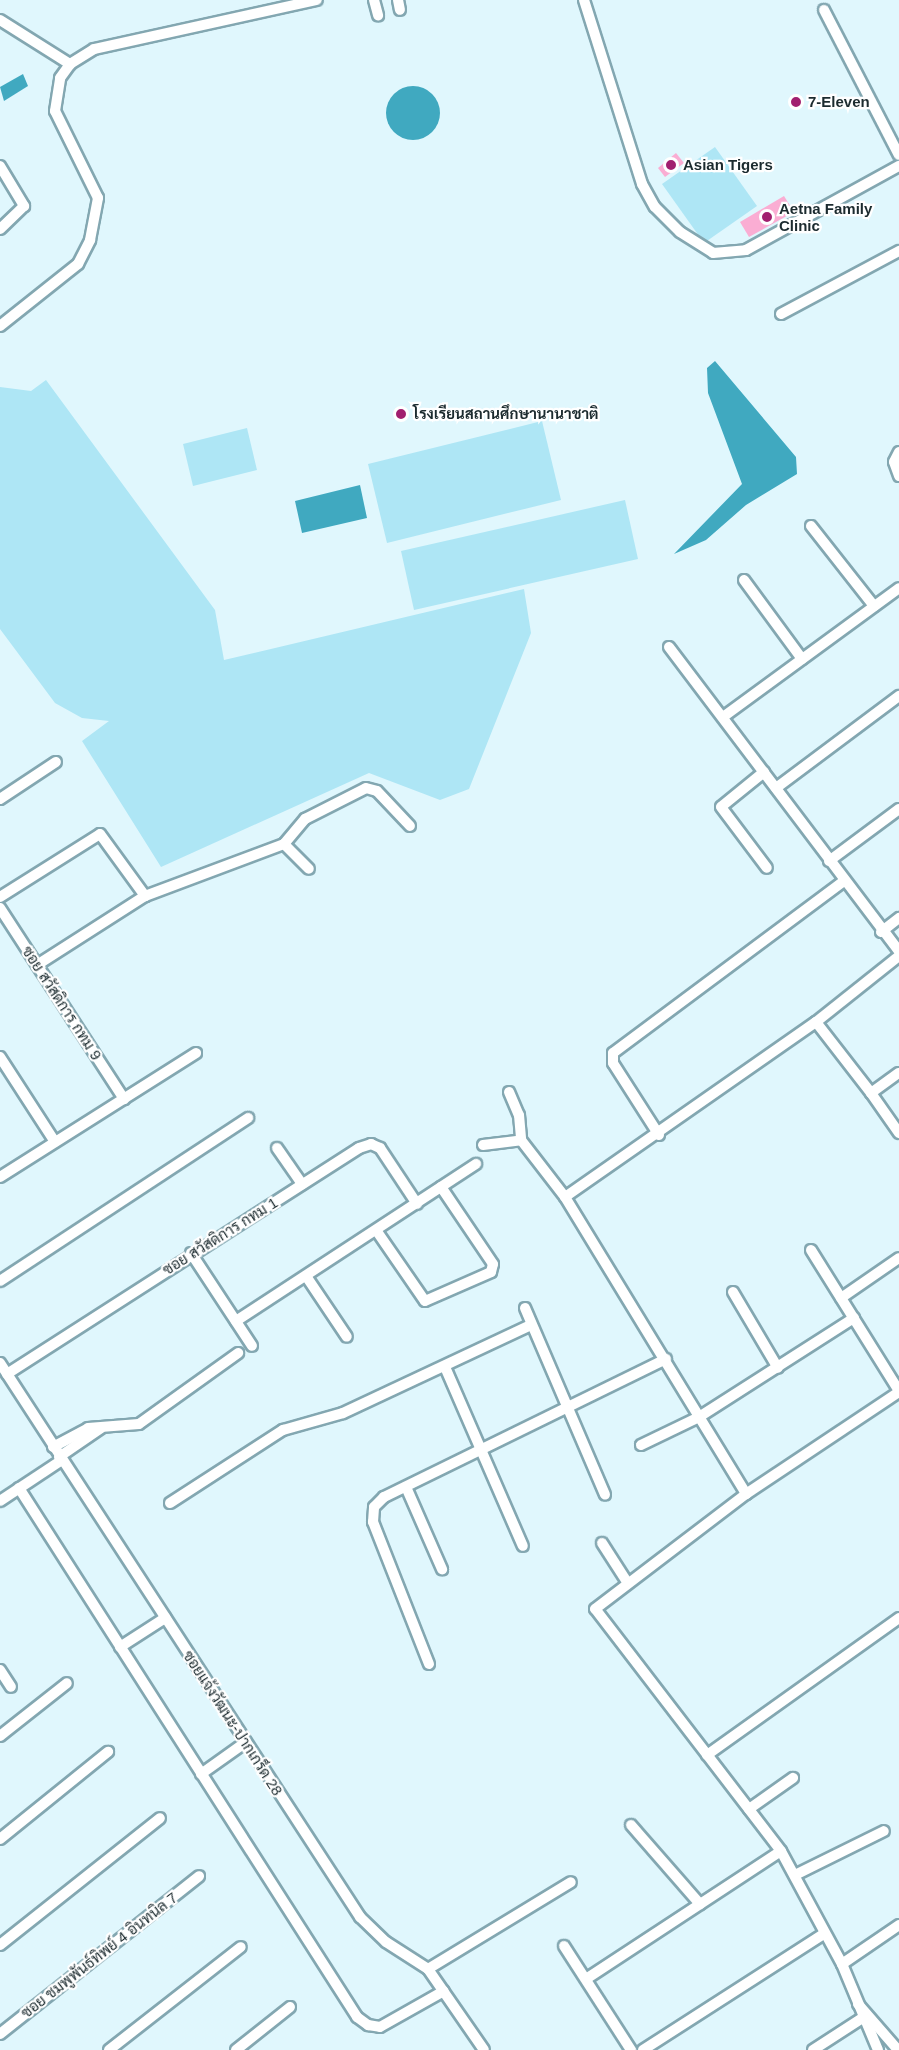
<!DOCTYPE html>
<meta charset="utf-8">
<style>
body{margin:0}
#map{position:relative;width:899px;height:2050px;overflow:hidden;background:#e0f7fd;font-family:Arial,Sarabun,sans-serif}
div>[style]{position:absolute}
.green>*{inset:0;background:#aee6f5}
.water>*{inset:0;background:#40a9c0}
.round{border-radius:50%}
.building>*{inset:0;background:#faadd3}
.roads{filter:drop-shadow(2px 0 #83a7b1) drop-shadow(-2px 0 #83a7b1) drop-shadow(0 2px #83a7b1) drop-shadow(0 -2px #83a7b1)}
.minor>*{height:10px;margin:-5px;padding:0 5px;transform-origin:5px;border-radius:5px;background:#fff}
.dots>*{width:16px;height:16px;translate:-50% -50%;box-sizing:border-box;border:3px solid #fff;border-radius:50%}
span{translate:-50% -50%;white-space:nowrap;text-align:center;line-height:1.15;-webkit-text-stroke:4.5px #fff;paint-order:stroke}
.poi-label{font-size:15px;color:#1c2b2f;font-weight:700}
.left{translate:0 -50%;text-align:left}
.street-label{font-size:15px;color:#1c2b2f}
</style>
<div id="map">
<div class="green">
<i style="clip-path:polygon(715px 147px,757px 206px,704px 243px,662px 184px)"></i>
<i style="clip-path:polygon(46px 380px,215px 610px,224px 660px,524px 589px,531px 633px,469px 789px,440px 800px,369px 773px,161px 867px,82px 741px,109px 721px,82px 718px,55px 703px,0 629px,0 387px,31px 391px)"></i>
<i style="clip-path:polygon(542px 421px,561px 500px,387px 543px,368px 464px)"></i>
<i style="clip-path:polygon(247px 428px,257px 470px,193px 486px,183px 444px)"></i>
<i style="clip-path:polygon(625px 500px,638px 559px,414px 610px,401px 551px)"></i>
</div>
<div class="water">
<i style="clip-path:polygon(23px 74px,28px 86px,4px 101px,0 87px)"></i>
<i class="round" style="left:386px;top:86px;width:54px;height:54px"></i>
<i style="clip-path:polygon(715px 361px,796px 457px,797px 474px,746px 505px,706px 540px,674px 554px,742px 484px,708px 393px,707px 368px)"></i>
<i style="clip-path:polygon(360px 485px,367px 518px,302px 533px,295px 501px)"></i>
</div>
<div class="building">
<i style="clip-path:polygon(676px 153px,684px 163px,665px 177px,658px 168px)"></i>
<i style="clip-path:polygon(784px 196px,794px 212px,749px 237px,740px 222px)"></i>
</div>
<div class="roads">
<div class="minor">
<i style="left:374px;top:0;width:16px;rotate:75deg"></i>
<i style="left:398px;top:0;width:10px;rotate:79deg"></i>
<i style="left:584px;top:0;width:193px;rotate:72.5deg"></i>
<i style="left:642px;top:184px;width:26px;rotate:61deg"></i>
<i style="left:655px;top:207px;width:35px;rotate:45deg"></i>
<i style="left:680px;top:232px;width:39px;rotate:32deg"></i>
<i style="left:713px;top:253px;width:33px;rotate:-5deg"></i>
<i style="left:746px;top:250px;width:175px;rotate:-28.8deg"></i>
<i style="left:824px;top:10px;width:163px;rotate:62.7deg"></i>
<i style="left:0;top:20px;width:83px;rotate:32.2deg"></i>
<i style="left:0;top:166px;width:47px;rotate:59deg"></i>
<i style="left:24px;top:206px;width:33px;rotate:136deg"></i>
<i style="left:781px;top:314px;width:134px;rotate:-28.1deg"></i>
<i style="left:0;top:326px;width:100px;rotate:-38.5deg"></i>
<i style="left:78px;top:264px;width:27px;rotate:-63deg"></i>
<i style="left:90px;top:240px;width:43px;rotate:-79.2deg"></i>
<i style="left:98px;top:198px;width:97px;rotate:-116.3deg"></i>
<i style="left:55px;top:111px;width:33px;rotate:-81deg"></i>
<i style="left:60px;top:78px;width:17px;rotate:-54deg"></i>
<i style="left:70px;top:64px;width:28px;rotate:-32deg"></i>
<i style="left:94px;top:49px;width:228px;rotate:-12.4deg"></i>
<i style="left:899px;top:452px;width:11px;rotate:117deg"></i>
<i style="left:894px;top:462px;width:15px;rotate:70deg"></i>
<i style="left:811px;top:526px;width:102px;rotate:51.8deg"></i>
<i style="left:744px;top:580px;width:98px;rotate:53.7deg"></i>
<i style="left:669px;top:647px;width:381px;rotate:52.9deg"></i>
<i style="left:723px;top:717px;width:218px;rotate:-36.2deg"></i>
<i style="left:764px;top:772px;width:55px;rotate:140.9deg"></i>
<i style="left:721px;top:807px;width:76px;rotate:53deg"></i>
<i style="left:776px;top:788px;width:154px;rotate:-36.8deg"></i>
<i style="left:0;top:799px;width:67px;rotate:-33.5deg"></i>
<i style="left:284px;top:844px;width:33px;rotate:-50deg"></i>
<i style="left:305px;top:819px;width:68px;rotate:-26.9deg"></i>
<i style="left:366px;top:788px;width:11px;rotate:15deg"></i>
<i style="left:377px;top:791px;width:48px;rotate:46.7deg"></i>
<i style="left:829px;top:861px;width:87px;rotate:-36.6deg"></i>
<i style="left:0;top:897px;width:118px;rotate:-32.2deg"></i>
<i style="left:100px;top:834px;width:77px;rotate:54deg"></i>
<i style="left:0;top:908px;width:228px;rotate:57deg"></i>
<i style="left:881px;top:932px;width:23px;rotate:-38deg"></i>
<i style="left:37px;top:965px;width:128px;rotate:-32.6deg"></i>
<i style="left:145px;top:896px;width:148px;rotate:-20.5deg"></i>
<i style="left:284px;top:844px;width:35px;rotate:45deg"></i>
<i style="left:816px;top:1022px;width:90px;rotate:52.2deg"></i>
<i style="left:871px;top:1093px;width:34px;rotate:-36deg"></i>
<i style="left:0;top:1057px;width:101px;rotate:57.1deg"></i>
<i style="left:509px;top:1092px;width:25px;rotate:67deg"></i>
<i style="left:519px;top:1115px;width:25px;rotate:85deg"></i>
<i style="left:521px;top:1140px;width:72px;rotate:52.3deg"></i>
<i style="left:565px;top:1197px;width:348px;rotate:58.6deg"></i>
<i style="left:871px;top:1093px;width:49px;rotate:55deg"></i>
<i style="left:659px;top:1135px;width:85px;rotate:-122.6deg"></i>
<i style="left:613px;top:1063px;width:10px;rotate:-90deg"></i>
<i style="left:613px;top:1053px;width:288px;rotate:-36.7deg"></i>
<i style="left:483px;top:1145px;width:38px;rotate:-7deg"></i>
<i style="left:277px;top:1148px;width:44px;rotate:55.2deg"></i>
<i style="left:0;top:1177px;width:232px;rotate:-32.3deg"></i>
<i style="left:565px;top:1197px;width:306px;rotate:-34.9deg"></i>
<i style="left:816px;top:1022px;width:106px;rotate:-38.5deg"></i>
<i style="left:376px;top:1230px;width:86px;rotate:55.4deg"></i>
<i style="left:425px;top:1301px;width:72px;rotate:-23.7deg"></i>
<i style="left:491px;top:1272px;width:8px;rotate:-76deg"></i>
<i style="left:493px;top:1264px;width:93px;rotate:-124deg"></i>
<i style="left:811px;top:1250px;width:166px;rotate:58deg"></i>
<i style="left:191px;top:1253px;width:111px;rotate:56.7deg"></i>
<i style="left:306px;top:1276px;width:73px;rotate:56.1deg"></i>
<i style="left:0;top:1281px;width:297px;rotate:-33.3deg"></i>
<i style="left:733px;top:1292px;width:88px;rotate:59.4deg"></i>
<i style="left:841px;top:1298px;width:70px;rotate:-34.6deg"></i>
<i style="left:525px;top:1308px;width:203px;rotate:66.8deg"></i>
<i style="left:236px;top:1321px;width:287px;rotate:-33.2deg"></i>
<i style="left:0;top:1363px;width:661px;rotate:56.98deg"></i>
<i style="left:360px;top:1917px;width:36px;rotate:44deg"></i>
<i style="left:386px;top:1942px;width:50px;rotate:32.7deg"></i>
<i style="left:428px;top:1969px;width:98px;rotate:55.3deg"></i>
<i style="left:445px;top:1367px;width:195px;rotate:66.5deg"></i>
<i style="left:7px;top:1374px;width:418px;rotate:-32.7deg"></i>
<i style="left:359px;top:1148px;width:13px;rotate:-18deg"></i>
<i style="left:371px;top:1144px;width:10px;rotate:24deg"></i>
<i style="left:380px;top:1148px;width:67px;rotate:56.5deg"></i>
<i style="left:641px;top:1445px;width:64px;rotate:-25.8deg"></i>
<i style="left:699px;top:1417px;width:184px;rotate:-32.6deg"></i>
<i style="left:53px;top:1447px;width:40px;rotate:-28deg"></i>
<i style="left:88px;top:1428px;width:51px;rotate:-4.5deg"></i>
<i style="left:139px;top:1424px;width:122px;rotate:-35.6deg"></i>
<i style="left:59px;top:1457px;width:51px;rotate:-34.6deg"></i>
<i style="left:406px;top:1487px;width:90px;rotate:66.3deg"></i>
<i style="left:19px;top:1488px;width:628px;rotate:57.42deg"></i>
<i style="left:357px;top:2017px;width:14px;rotate:36deg"></i>
<i style="left:368px;top:2025px;width:12px;rotate:9deg"></i>
<i style="left:380px;top:2027px;width:73px;rotate:-29.4deg"></i>
<i style="left:0;top:1501px;width:74px;rotate:-33.5deg"></i>
<i style="left:170px;top:1503px;width:135px;rotate:-32.9deg"></i>
<i style="left:283px;top:1430px;width:62px;rotate:-15.8deg"></i>
<i style="left:343px;top:1413px;width:208px;rotate:-25.1deg"></i>
<i style="left:602px;top:1543px;width:46px;rotate:57.3deg"></i>
<i style="left:120px;top:1647px;width:54px;rotate:-32.8deg"></i>
<i style="left:429px;top:1664px;width:153px;rotate:-111.5deg"></i>
<i style="left:373px;top:1522px;width:15px;rotate:-86deg"></i>
<i style="left:374px;top:1507px;width:14px;rotate:-45deg"></i>
<i style="left:384px;top:1497px;width:314px;rotate:-26.1deg"></i>
<i style="left:0;top:1670px;width:20px;rotate:57deg"></i>
<i style="left:0;top:1736px;width:85px;rotate:-38.3deg"></i>
<i style="left:707px;top:1755px;width:236px;rotate:-35.5deg"></i>
<i style="left:201px;top:1774px;width:55px;rotate:-35.4deg"></i>
<i style="left:749px;top:1809px;width:54px;rotate:-35.2deg"></i>
<i style="left:631px;top:1825px;width:105px;rotate:48.9deg"></i>
<i style="left:0;top:1839px;width:139px;rotate:-38.9deg"></i>
<i style="left:795px;top:1875px;width:99px;rotate:-26.3deg"></i>
<i style="left:0;top:1945px;width:204px;rotate:-38.4deg"></i>
<i style="left:564px;top:1946px;width:124px;rotate:57.2deg"></i>
<i style="left:842px;top:1964px;width:69px;rotate:-34.4deg"></i>
<i style="left:428px;top:1969px;width:167px;rotate:-31.3deg"></i>
<i style="left:586px;top:1979px;width:233px;rotate:-33.3deg"></i>
<i style="left:858px;top:2004px;width:61px;rotate:49deg"></i>
<i style="left:0;top:2034px;width:254px;rotate:-38.4deg"></i>
<i style="left:109px;top:2050px;width:167px;rotate:-38deg"></i>
<i style="left:236px;top:2050px;width:69px;rotate:-38.5deg"></i>
<i style="left:643px;top:2050px;width:216px;rotate:-32.7deg"></i>
<i style="left:813px;top:2050px;width:57px;rotate:-32.9deg"></i>
<i style="left:878px;top:2050px;width:93px;rotate:-112.7deg"></i>
<i style="left:842px;top:1964px;width:128px;rotate:-118.4deg"></i>
<i style="left:781px;top:1851px;width:305px;rotate:-127.5deg"></i>
<i style="left:595px;top:1609px;width:190px;rotate:-37.3deg"></i>
<i style="left:746px;top:1494px;width:184px;rotate:-33.7deg"></i>
</div>
</div>
<div class="dots">
<i style="left:796px;top:102px;background:#a11f6f"></i>
<i style="left:671px;top:165px;background:#a11f6f"></i>
<i style="left:767px;top:217px;background:#a11f6f"></i>
<i style="left:401px;top:414px;background:#a11f6f"></i>
</div>
<div class="poi-label">
<span class="left" style="left:808px;top:102px">7-Eleven</span>
<span class="left" style="left:683px;top:165px">Asian Tigers</span>
<span class="left" style="left:779px;top:217px">Aetna Family<br>Clinic</span>
<span class="left" style="left:413px;top:414px">โรงเรียนสถานศึกษานานาชาติ</span>
</div>
<div class="street-label">
<span style="left:62px;top:1003px;rotate:57deg">ซอย สวัสดิการ กทม 9</span>
<span style="left:220px;top:1236px;rotate:-32deg">ซอย สวัสดิการ กทม 1</span>
<span style="left:233px;top:1723px;rotate:57deg">ซอยแจ้งวัฒนะ-ปากเกร็ด 28</span>
<span style="left:99px;top:1955px;rotate:-38deg">ซอย ชมพูพันธ์ทิพย์ 4 อินทนิล 7</span>
</div>
</div>
